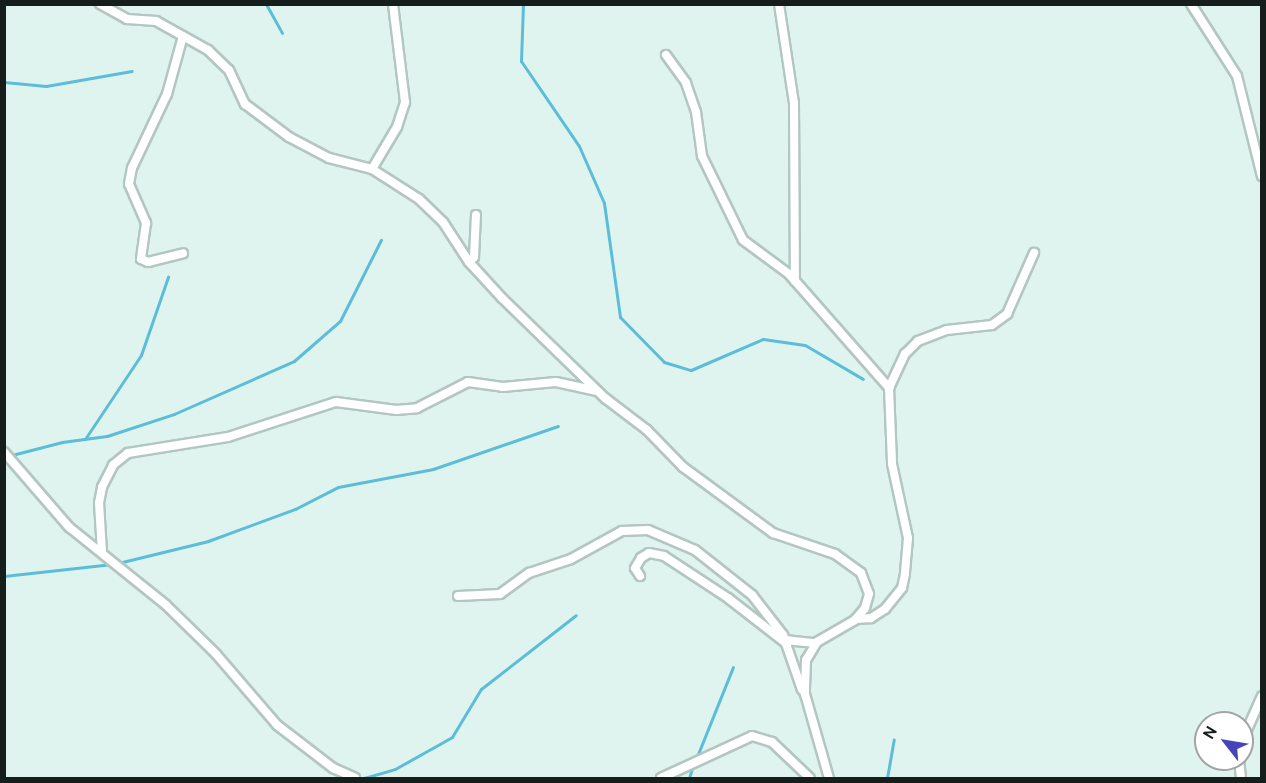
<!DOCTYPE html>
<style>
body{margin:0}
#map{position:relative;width:1266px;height:783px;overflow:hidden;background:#e0f4ef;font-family:Cabin,sans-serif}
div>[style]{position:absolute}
.stream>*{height:3px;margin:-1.5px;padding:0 1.5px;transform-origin:1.5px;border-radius:1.5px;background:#5bbdd8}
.roads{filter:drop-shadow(2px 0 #b3c6c1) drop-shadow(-2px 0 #b3c6c1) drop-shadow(0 2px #b3c6c1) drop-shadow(0 -2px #b3c6c1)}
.street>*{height:8px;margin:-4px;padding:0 4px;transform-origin:4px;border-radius:4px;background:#fff}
span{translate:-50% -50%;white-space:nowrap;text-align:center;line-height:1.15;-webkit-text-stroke:4.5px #fff;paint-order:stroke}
.frame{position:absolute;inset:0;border:6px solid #161e1c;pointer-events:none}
.north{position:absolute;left:1194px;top:711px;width:60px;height:60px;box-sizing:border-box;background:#fff;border:2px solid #a2a5a4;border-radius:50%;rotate:301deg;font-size:16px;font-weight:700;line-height:24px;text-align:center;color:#161e1c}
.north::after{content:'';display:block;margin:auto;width:21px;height:27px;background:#4744ba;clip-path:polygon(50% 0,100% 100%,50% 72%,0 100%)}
</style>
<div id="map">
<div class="stream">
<i style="left:266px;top:4px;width:33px;rotate:61deg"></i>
<i style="left:523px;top:4px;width:57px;rotate:92deg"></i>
<i style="left:521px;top:61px;width:103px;rotate:55.7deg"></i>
<i style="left:579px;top:146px;width:62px;rotate:66.3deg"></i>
<i style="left:604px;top:203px;width:115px;rotate:82deg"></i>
<i style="left:620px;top:317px;width:63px;rotate:45.6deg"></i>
<i style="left:664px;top:362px;width:28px;rotate:17deg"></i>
<i style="left:691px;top:370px;width:78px;rotate:-23.3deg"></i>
<i style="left:763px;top:339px;width:42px;rotate:8.1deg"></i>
<i style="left:805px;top:345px;width:67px;rotate:30.4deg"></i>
<i style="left:4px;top:82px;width:42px;rotate:5.4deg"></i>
<i style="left:46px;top:86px;width:87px;rotate:-9.9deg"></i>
<i style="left:85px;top:439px;width:101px;rotate:-56.3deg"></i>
<i style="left:141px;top:355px;width:83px;rotate:-70.9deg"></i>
<i style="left:8px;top:456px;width:56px;rotate:-14.5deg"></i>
<i style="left:62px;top:442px;width:45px;rotate:-7.6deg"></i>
<i style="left:107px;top:436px;width:71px;rotate:-18.2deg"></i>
<i style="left:174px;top:414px;width:131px;rotate:-23.8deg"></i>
<i style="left:294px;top:361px;width:61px;rotate:-41deg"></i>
<i style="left:340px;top:321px;width:91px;rotate:-63.2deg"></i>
<i style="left:118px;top:563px;width:93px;rotate:-13.7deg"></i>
<i style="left:208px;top:541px;width:93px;rotate:-20.2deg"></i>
<i style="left:295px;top:509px;width:48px;rotate:-27.1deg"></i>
<i style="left:338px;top:487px;width:97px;rotate:-10.7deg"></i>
<i style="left:433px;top:469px;width:132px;rotate:-19deg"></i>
<i style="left:4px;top:576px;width:109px;rotate:-6.3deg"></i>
<i style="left:696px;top:759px;width:99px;rotate:-68.1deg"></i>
<i style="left:364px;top:778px;width:32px;rotate:-16deg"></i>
<i style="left:395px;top:769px;width:65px;rotate:-29.3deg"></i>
<i style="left:452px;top:737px;width:56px;rotate:-58.9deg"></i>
<i style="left:481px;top:689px;width:120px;rotate:-37.9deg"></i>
<i style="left:689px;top:778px;width:14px;rotate:-73deg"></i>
<i style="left:887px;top:778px;width:39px;rotate:-80deg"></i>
</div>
<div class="roads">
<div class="street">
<i style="left:100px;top:4px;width:31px;rotate:29deg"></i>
<i style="left:127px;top:19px;width:29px;rotate:4deg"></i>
<i style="left:156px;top:21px;width:60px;rotate:29.1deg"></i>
<i style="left:208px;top:50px;width:29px;rotate:44deg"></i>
<i style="left:229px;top:70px;width:38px;rotate:65deg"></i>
<i style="left:245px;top:104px;width:55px;rotate:36.9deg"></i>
<i style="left:289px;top:137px;width:45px;rotate:27.7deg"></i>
<i style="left:329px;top:158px;width:44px;rotate:14.3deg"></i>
<i style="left:372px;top:169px;width:56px;rotate:32.6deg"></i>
<i style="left:419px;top:199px;width:33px;rotate:44deg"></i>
<i style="left:443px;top:222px;width:48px;rotate:57deg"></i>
<i style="left:469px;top:262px;width:49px;rotate:47.5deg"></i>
<i style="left:502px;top:298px;width:144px;rotate:44.2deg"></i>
<i style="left:605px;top:398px;width:53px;rotate:37.3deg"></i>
<i style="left:647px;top:430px;width:52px;rotate:45.8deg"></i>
<i style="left:683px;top:467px;width:112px;rotate:36.3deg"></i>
<i style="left:773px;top:533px;width:65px;rotate:18.7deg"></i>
<i style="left:835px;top:554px;width:32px;rotate:36deg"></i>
<i style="left:861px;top:573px;width:22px;rotate:69deg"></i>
<i style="left:869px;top:594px;width:15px;rotate:106deg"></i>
<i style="left:865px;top:608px;width:16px;rotate:130deg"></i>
<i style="left:855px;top:620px;width:44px;rotate:149.9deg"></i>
<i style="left:817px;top:642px;width:21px;rotate:121deg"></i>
<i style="left:806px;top:660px;width:34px;rotate:92deg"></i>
<i style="left:805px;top:694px;width:87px;rotate:74.1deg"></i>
<i style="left:779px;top:4px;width:100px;rotate:81.4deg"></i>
<i style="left:794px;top:103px;width:178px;rotate:89.7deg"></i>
<i style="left:1191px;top:4px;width:85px;rotate:57.4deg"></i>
<i style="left:1237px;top:76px;width:103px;rotate:76deg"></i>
<i style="left:183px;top:36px;width:60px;rotate:105.4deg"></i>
<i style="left:167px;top:94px;width:82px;rotate:115.3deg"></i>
<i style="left:132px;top:168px;width:16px;rotate:101deg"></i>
<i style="left:129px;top:184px;width:43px;rotate:66.4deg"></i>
<i style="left:146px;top:223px;width:36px;rotate:98deg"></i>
<i style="left:141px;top:259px;width:8px;rotate:23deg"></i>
<i style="left:148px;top:262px;width:36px;rotate:-14deg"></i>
<i style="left:666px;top:55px;width:34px;rotate:54deg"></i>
<i style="left:686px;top:83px;width:31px;rotate:71deg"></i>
<i style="left:696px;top:112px;width:44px;rotate:82.2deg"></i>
<i style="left:702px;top:156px;width:93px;rotate:64deg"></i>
<i style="left:743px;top:240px;width:57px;rotate:36.5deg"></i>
<i style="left:789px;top:274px;width:152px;rotate:48.7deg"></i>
<i style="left:889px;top:388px;width:76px;rotate:87.7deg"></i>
<i style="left:892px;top:464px;width:76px;rotate:77.8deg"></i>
<i style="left:908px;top:538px;width:36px;rotate:95deg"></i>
<i style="left:905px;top:574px;width:14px;rotate:102deg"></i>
<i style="left:902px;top:588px;width:27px;rotate:129deg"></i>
<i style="left:885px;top:609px;width:17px;rotate:147deg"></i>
<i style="left:871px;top:618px;width:15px;rotate:176deg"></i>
<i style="left:372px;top:169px;width:49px;rotate:-59.2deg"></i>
<i style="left:397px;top:127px;width:26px;rotate:-72deg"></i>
<i style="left:405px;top:102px;width:99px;rotate:-97deg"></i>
<i style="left:469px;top:262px;width:7px;rotate:-45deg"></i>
<i style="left:474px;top:257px;width:42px;rotate:-87.3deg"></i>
<i style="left:889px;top:388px;width:38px;rotate:-65deg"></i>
<i style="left:905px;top:354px;width:18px;rotate:-45deg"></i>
<i style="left:918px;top:341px;width:31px;rotate:-21deg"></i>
<i style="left:947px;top:330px;width:45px;rotate:-6.3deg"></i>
<i style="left:992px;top:325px;width:19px;rotate:-36deg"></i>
<i style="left:1007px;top:314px;width:67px;rotate:-66.1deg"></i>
<i style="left:4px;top:452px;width:99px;rotate:49.1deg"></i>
<i style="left:69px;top:527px;width:124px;rotate:38.8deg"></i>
<i style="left:166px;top:605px;width:70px;rotate:44.4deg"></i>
<i style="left:216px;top:654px;width:94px;rotate:49.3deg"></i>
<i style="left:277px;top:725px;width:71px;rotate:37.5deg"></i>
<i style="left:333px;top:768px;width:24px;rotate:24deg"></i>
<i style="left:102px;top:552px;width:49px;rotate:-93.5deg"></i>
<i style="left:99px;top:503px;width:16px;rotate:-79deg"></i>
<i style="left:102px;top:487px;width:25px;rotate:-63deg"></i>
<i style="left:113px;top:465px;width:19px;rotate:-39deg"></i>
<i style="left:128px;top:453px;width:101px;rotate:-9.1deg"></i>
<i style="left:228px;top:437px;width:114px;rotate:-18deg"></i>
<i style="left:336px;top:402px;width:61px;rotate:7.6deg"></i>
<i style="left:396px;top:410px;width:21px;rotate:-5deg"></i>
<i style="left:417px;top:408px;width:57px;rotate:-27deg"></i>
<i style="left:468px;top:382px;width:35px;rotate:8deg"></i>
<i style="left:503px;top:387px;width:53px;rotate:-5.4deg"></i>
<i style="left:556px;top:382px;width:42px;rotate:12.4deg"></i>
<i style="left:640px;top:576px;width:9px;rotate:-122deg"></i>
<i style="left:635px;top:568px;width:12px;rotate:-59deg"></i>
<i style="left:641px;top:558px;width:9px;rotate:-32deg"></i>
<i style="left:649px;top:553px;width:15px;rotate:11deg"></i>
<i style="left:664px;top:556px;width:77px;rotate:33.3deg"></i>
<i style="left:728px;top:598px;width:75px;rotate:37.9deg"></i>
<i style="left:458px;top:596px;width:42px;rotate:-2.7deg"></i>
<i style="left:500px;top:594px;width:36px;rotate:-36deg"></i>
<i style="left:529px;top:573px;width:44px;rotate:-18.4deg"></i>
<i style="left:571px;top:559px;width:58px;rotate:-28.8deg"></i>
<i style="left:622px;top:531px;width:26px;rotate:-2deg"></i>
<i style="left:648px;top:530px;width:51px;rotate:23.1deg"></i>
<i style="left:695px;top:550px;width:73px;rotate:38.3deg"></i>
<i style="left:752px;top:595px;width:51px;rotate:52.2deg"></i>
<i style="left:783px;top:635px;width:58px;rotate:70.9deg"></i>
<i style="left:785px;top:640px;width:30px;rotate:6deg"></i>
<i style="left:1242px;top:741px;width:49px;rotate:-66deg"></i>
<i style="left:1239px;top:759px;width:19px;rotate:84deg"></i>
<i style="left:661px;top:778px;width:100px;rotate:-24.8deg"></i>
<i style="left:752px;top:736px;width:21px;rotate:17deg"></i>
<i style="left:772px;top:742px;width:52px;rotate:43.5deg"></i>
</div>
</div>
<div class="frame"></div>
<div class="north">N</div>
</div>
